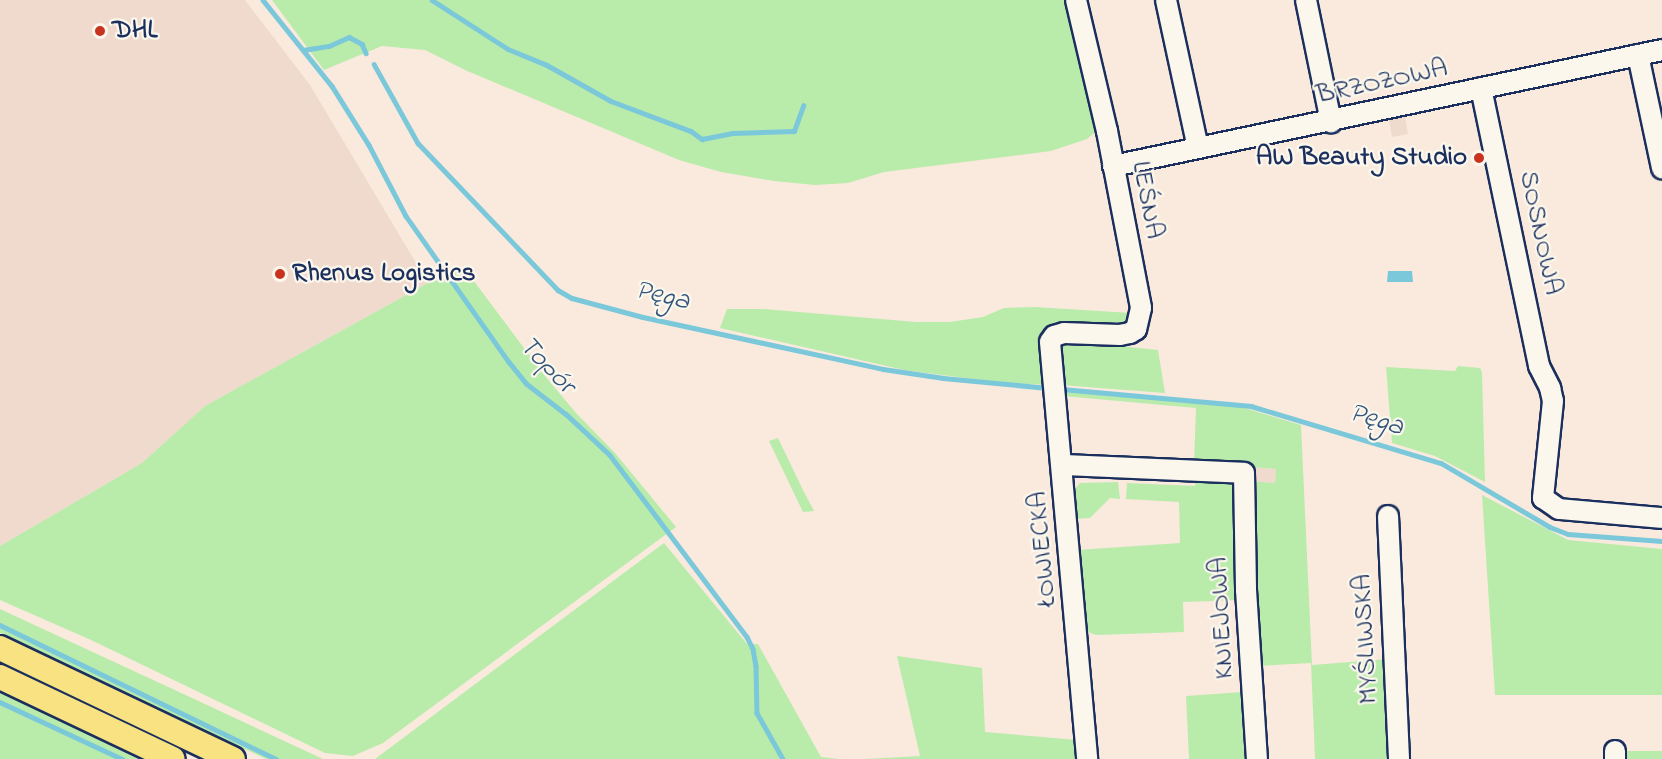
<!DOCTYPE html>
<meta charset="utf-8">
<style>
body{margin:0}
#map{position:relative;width:1662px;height:759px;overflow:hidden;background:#faeadd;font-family:"Indie Flower",sans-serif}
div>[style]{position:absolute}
.built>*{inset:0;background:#f0dacd}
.green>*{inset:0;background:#b9ebab}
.water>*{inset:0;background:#7bc8da}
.stream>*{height:4.5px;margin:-2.25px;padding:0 2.25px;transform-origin:2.25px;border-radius:2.25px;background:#7bc8da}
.roads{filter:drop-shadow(2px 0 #1b2f5e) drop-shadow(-2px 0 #1b2f5e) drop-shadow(0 2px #1b2f5e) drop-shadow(0 -2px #1b2f5e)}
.minor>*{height:20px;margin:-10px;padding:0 10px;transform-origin:10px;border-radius:10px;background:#fbf7ec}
.major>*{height:24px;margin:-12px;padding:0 12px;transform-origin:12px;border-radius:12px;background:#f8e281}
.dots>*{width:16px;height:16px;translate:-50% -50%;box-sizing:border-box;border:3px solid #fbf7ec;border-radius:50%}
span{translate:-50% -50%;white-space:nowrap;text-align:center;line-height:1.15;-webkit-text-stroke:4.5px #fbf7ec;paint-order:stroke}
.poi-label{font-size:27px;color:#1b2f5e;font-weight:700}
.left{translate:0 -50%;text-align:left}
.right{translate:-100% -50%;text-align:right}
.street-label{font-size:27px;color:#1b2f5e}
.water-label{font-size:28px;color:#33557d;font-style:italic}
</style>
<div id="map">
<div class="built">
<i style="clip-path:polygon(0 0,245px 0,310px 85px,428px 283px,205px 406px,142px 463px,0 546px)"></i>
<i style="clip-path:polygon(1405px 117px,1408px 134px,1392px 137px,1389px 120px)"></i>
<i style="clip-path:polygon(1252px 467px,1276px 469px,1275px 483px,1251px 481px)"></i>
</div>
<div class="green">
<i style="clip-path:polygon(272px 0,1070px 0,1099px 129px,1087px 139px,1051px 151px,884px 172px,848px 183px,815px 185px,774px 181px,721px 172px,679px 160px,465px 70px,425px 50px,382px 46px,324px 70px)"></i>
<i style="clip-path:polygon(464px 268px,545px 376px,576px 413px,615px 453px,676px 527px,383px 743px,353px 756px,325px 753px,91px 640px,0 600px,0 546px,142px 463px,205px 406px,428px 283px)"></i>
<i style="clip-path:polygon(1035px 307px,1131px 313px,1129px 319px,1115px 328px,1087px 322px,1056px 322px,1043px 331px,1040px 341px,1049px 385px,996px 382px,904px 370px,720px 328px,727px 309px,764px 309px,916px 322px,950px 322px,983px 317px,1004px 308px)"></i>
<i style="clip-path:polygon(1071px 341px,1158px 350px,1165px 393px,1061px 385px,1059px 347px)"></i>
<i style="clip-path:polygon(1458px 366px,1480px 368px,1482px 372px,1485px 482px,1435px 456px,1392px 443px,1386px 367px,1455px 371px)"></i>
<i style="clip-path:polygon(1064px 391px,1241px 407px,1301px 425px,1312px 665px,1388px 659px,1393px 759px,1315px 759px,1311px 663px,1258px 666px,1264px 759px,1189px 759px,1186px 696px,1243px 692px,1239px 600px,1183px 602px,1184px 632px,1096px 635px,1088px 632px,1077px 550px,1180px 543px,1179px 502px,1126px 499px,1127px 483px,1195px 486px,1196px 477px,1275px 483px,1276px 469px,1252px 467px,1242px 463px,1194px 464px,1196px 408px,1063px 396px)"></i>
<i style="clip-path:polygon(778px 438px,802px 488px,814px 511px,803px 512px,769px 441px)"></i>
<i style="clip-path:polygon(1118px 482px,1120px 499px,1110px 498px,1090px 518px,1075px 519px,1073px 491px,1080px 483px)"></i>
<i style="clip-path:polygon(1482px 495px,1568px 540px,1662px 549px,1662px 695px,1495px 695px)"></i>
<i style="clip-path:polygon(664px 543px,747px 644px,758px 644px,821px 757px,839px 759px,375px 759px)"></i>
<i style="clip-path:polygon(0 609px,164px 685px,323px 759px,266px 759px,0 633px)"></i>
<i style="clip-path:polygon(897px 656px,982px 668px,985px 732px,1077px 740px,1078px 759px,865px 759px,920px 756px)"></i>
<i style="clip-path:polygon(0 693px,34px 708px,138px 759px,0 759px)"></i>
<i style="clip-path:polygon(1621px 751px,1662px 751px,1662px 759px,1621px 759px)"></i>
</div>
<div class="water">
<i style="clip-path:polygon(1388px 271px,1412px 271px,1413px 282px,1387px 282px)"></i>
</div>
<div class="stream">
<i style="left:263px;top:0;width:110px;rotate:51.3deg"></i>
<i style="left:332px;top:86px;width:70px;rotate:57.9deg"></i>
<i style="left:369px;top:145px;width:80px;rotate:62.5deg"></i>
<i style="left:406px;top:216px;width:179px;rotate:54.8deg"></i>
<i style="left:509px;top:362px;width:28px;rotate:51deg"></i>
<i style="left:527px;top:384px;width:49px;rotate:37.6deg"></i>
<i style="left:566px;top:414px;width:60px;rotate:43deg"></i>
<i style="left:610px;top:455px;width:228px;rotate:53deg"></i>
<i style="left:747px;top:637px;width:13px;rotate:63deg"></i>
<i style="left:753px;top:649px;width:17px;rotate:80deg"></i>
<i style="left:756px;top:666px;width:47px;rotate:88.8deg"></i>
<i style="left:757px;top:713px;width:53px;rotate:60.5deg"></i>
<i style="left:432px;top:0;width:90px;rotate:32.8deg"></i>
<i style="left:508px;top:49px;width:42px;rotate:22.3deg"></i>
<i style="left:547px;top:65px;width:73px;rotate:29.4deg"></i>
<i style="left:611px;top:101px;width:85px;rotate:20.6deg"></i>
<i style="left:691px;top:131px;width:14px;rotate:36deg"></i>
<i style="left:702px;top:139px;width:32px;rotate:-11deg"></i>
<i style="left:733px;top:133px;width:61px;rotate:-1.9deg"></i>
<i style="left:794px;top:131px;width:27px;rotate:-70deg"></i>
<i style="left:303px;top:50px;width:26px;rotate:-9deg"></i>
<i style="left:329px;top:46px;width:22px;rotate:-24deg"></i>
<i style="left:349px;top:37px;width:15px;rotate:28deg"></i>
<i style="left:362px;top:44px;width:10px;rotate:66deg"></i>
<i style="left:374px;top:64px;width:90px;rotate:60.9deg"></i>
<i style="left:418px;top:143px;width:203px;rotate:46.4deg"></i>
<i style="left:558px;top:290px;width:16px;rotate:30deg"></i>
<i style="left:572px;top:298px;width:73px;rotate:15deg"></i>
<i style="left:643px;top:317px;width:246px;rotate:12.2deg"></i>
<i style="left:883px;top:369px;width:61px;rotate:8.5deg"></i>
<i style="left:943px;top:378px;width:105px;rotate:5.4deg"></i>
<i style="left:1062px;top:389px;width:190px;rotate:5.1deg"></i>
<i style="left:1251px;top:406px;width:198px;rotate:16.7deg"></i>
<i style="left:1441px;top:463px;width:126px;rotate:30.4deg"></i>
<i style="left:1550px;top:527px;width:19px;rotate:21deg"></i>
<i style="left:1568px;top:534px;width:94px;rotate:4.3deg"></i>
<i style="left:0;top:625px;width:307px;rotate:25.9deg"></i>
<i style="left:0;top:702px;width:135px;rotate:25deg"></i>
</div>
<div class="roads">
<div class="minor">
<i style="left:1076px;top:0;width:135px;rotate:76.7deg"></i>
<i style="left:1107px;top:131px;width:180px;rotate:79.1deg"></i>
<i style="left:1141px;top:308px;width:22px;rotate:103deg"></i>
<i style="left:1136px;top:329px;width:7px;rotate:146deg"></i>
<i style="left:1130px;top:333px;width:10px;rotate:169deg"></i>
<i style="left:1120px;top:335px;width:56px;rotate:-178deg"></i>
<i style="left:1064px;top:333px;width:10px;rotate:163deg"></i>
<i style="left:1054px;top:336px;width:7px;rotate:124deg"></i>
<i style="left:1050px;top:342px;width:419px;rotate:84.9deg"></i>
<i style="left:1166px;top:0;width:151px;rotate:77.8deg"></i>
<i style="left:1306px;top:0;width:125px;rotate:78.4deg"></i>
<i style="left:1638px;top:55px;width:116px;rotate:78deg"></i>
<i style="left:1481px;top:88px;width:284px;rotate:78.2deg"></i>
<i style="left:1539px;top:366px;width:25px;rotate:63deg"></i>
<i style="left:1550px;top:388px;width:13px;rotate:77deg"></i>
<i style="left:1553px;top:401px;width:98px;rotate:95.9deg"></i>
<i style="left:1543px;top:498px;width:19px;rotate:35deg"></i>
<i style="left:1559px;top:509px;width:103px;rotate:5deg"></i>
<i style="left:1113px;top:166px;width:561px;rotate:-11.93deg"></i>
<i style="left:1063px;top:465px;width:181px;rotate:2.5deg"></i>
<i style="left:1244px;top:473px;width:117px;rotate:89deg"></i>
<i style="left:1246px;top:590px;width:169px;rotate:86.3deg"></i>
<i style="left:1388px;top:516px;width:243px;rotate:87.4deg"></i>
<i style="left:1615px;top:759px;width:8px;rotate:-90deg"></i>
</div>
<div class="major">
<i style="left:0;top:648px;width:258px;rotate:25.5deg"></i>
<i style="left:0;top:677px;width:191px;rotate:25.4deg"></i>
</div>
</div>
<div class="dots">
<i style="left:100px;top:31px;background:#c8321e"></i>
<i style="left:1479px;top:158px;background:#c8321e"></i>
<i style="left:280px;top:274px;background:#c8321e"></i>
</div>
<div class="poi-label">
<span class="left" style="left:112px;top:31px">DHL</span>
<span class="right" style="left:1467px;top:158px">AW Beauty Studio</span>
<span class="left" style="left:292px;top:274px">Rhenus Logistics</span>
</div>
<div class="street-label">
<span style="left:1382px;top:82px;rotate:-12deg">BRZOZOWA</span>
<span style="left:1147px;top:200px;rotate:79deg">LEŚNA</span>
<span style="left:1540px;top:233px;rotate:78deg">SOSNOWA</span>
<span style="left:1043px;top:549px;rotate:-95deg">ŁOWIECKA</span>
<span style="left:1222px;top:618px;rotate:-93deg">KNIEJOWA</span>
<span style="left:1366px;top:639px;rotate:-93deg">MYŚLIWSKA</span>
</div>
<div class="water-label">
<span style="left:662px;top:297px;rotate:13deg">Pęga</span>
<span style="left:546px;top:366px;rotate:46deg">Topór</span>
<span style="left:1376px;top:421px;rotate:17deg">Pęga</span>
</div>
</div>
